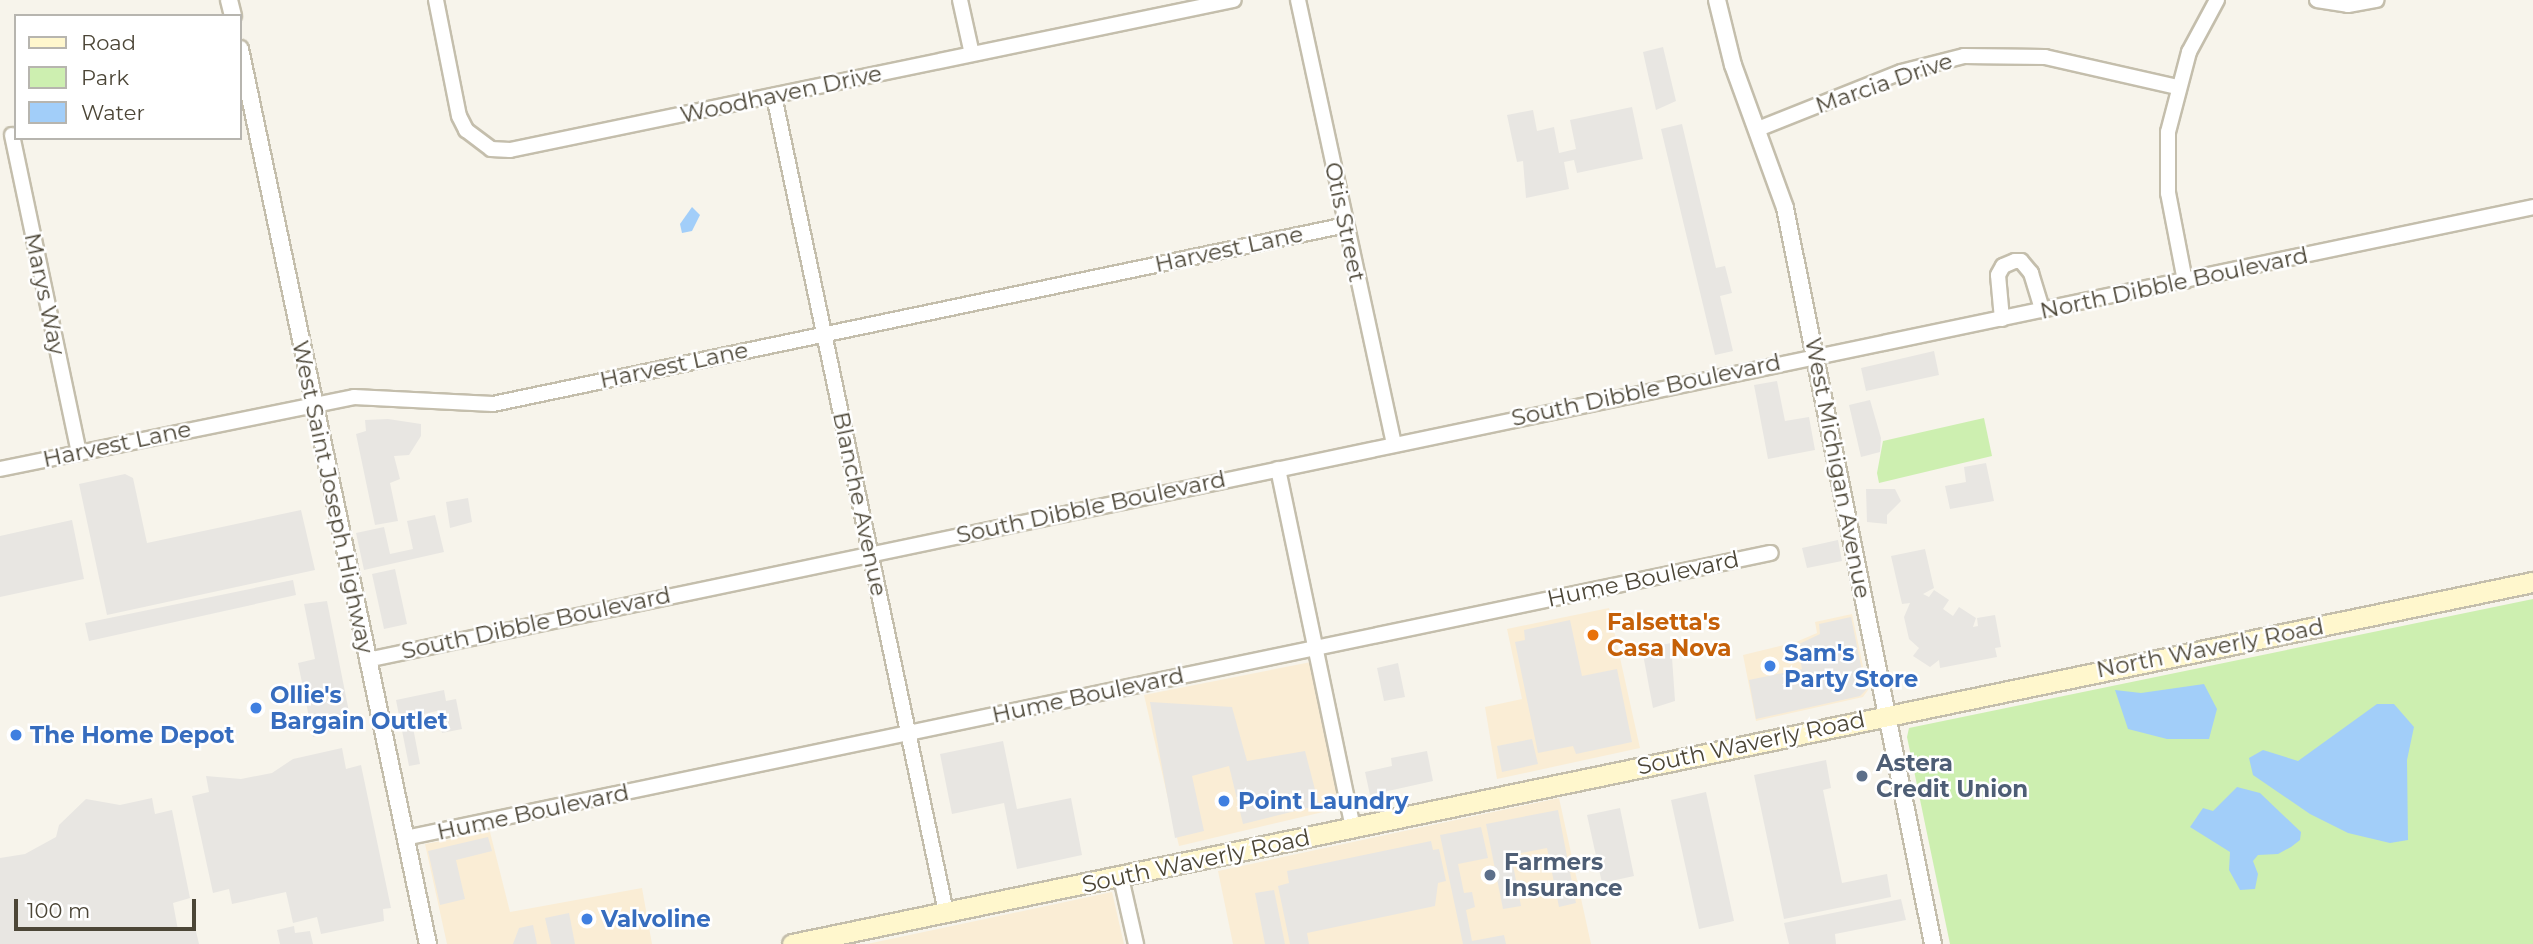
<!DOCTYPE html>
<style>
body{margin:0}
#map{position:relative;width:2533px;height:944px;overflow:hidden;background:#f7f4eb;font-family:Montserrat,sans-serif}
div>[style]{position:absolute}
.commercial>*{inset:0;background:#faedd5}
.green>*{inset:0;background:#cdefb0}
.parking>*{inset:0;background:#e8e6e2}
.water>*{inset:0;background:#a2cef9}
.roads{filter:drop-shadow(2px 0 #c4beac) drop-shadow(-2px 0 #c4beac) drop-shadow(0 2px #c4beac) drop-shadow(0 -2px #c4beac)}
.minor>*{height:14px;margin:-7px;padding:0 7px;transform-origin:7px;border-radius:7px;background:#fff}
.tertiary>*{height:16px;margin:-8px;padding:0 8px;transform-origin:8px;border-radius:8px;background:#fff}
.secondary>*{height:19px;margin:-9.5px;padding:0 9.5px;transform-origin:9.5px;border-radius:9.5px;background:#fff7cd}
.dots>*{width:19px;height:19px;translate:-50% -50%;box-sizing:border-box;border:4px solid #fff;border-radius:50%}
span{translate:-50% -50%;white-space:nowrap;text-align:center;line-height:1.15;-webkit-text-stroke:5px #fff;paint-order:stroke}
.street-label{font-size:23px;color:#4c4637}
.food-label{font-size:23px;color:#c56008;font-weight:700}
.left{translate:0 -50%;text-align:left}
.shop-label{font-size:23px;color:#366cbe;font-weight:700}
.service-label{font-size:23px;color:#4e5e75;font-weight:700}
.legend{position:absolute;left:14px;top:14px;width:228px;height:126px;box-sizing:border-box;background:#fff;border:2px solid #b7b5af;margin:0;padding:9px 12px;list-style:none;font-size:21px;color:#4c4637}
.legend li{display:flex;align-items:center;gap:14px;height:35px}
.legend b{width:35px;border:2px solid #b7b5af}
.scale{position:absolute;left:14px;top:899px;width:182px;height:32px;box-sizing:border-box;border:4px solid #4c4637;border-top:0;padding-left:9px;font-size:21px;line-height:24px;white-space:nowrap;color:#4c4637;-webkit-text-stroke:5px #fff;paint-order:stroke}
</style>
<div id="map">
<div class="commercial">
<i style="clip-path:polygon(1609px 608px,1640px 748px,1497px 779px,1485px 707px,1522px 699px,1507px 629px)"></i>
<i style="clip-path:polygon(1852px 614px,1868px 690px,1863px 697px,1756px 721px,1743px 655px,1796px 642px,1817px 633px,1815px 622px)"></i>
<i style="clip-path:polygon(1311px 662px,1340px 808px,1179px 846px,1144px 695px)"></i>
<i style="clip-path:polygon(1559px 798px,1591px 944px,1233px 944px,1218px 871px)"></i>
<i style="clip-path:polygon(490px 832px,510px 912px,642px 888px,652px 944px,447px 944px,425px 844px)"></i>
<i style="clip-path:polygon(1112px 892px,1124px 944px,867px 944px)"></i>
</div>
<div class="green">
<i style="clip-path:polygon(1984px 418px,1992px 456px,1879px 483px,1877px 473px,1883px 441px)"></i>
<i style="clip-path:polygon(2533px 599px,2533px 944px,1950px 944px,1907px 737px,1909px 728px)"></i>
</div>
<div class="parking">
<i style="clip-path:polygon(1663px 47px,1676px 101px,1656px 110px,1643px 52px)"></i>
<i style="clip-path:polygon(1632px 107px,1643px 159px,1577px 173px,1574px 160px,1564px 162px,1569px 189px,1526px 198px,1523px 161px,1517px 162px,1507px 115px,1533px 110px,1537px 131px,1554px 127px,1559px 153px,1576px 149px,1570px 120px)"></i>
<i style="clip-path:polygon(1682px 124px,1716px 268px,1725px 266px,1732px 293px,1720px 296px,1733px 351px,1715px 355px,1661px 129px)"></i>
<i style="clip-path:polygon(1934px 351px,1939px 375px,1866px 391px,1861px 368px)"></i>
<i style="clip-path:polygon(1777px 381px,1785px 421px,1809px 417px,1815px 450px,1768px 459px,1754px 385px)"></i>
<i style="clip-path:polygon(1870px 400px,1881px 438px,1880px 452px,1861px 457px,1849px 405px)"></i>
<i style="clip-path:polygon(388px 419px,421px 424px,421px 436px,409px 455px,394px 456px,400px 479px,390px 483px,398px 521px,375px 525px,356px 434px,366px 431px,365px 420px)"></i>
<i style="clip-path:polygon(1986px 463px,1994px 501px,1950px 509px,1945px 486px,1966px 482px,1964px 467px)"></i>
<i style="clip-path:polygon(125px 474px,133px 478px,147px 543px,301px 510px,315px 570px,107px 615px,79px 484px)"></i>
<i style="clip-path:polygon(1866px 489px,1895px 489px,1901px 501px,1887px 515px,1887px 524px,1867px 522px)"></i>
<i style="clip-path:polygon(468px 498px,472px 522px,450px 528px,446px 502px)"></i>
<i style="clip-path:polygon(435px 515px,444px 552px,364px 570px,356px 533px,384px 527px,390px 554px,413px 549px,407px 521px)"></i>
<i style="clip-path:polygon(72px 520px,84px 579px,0 597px,0 536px)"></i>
<i style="clip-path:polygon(1838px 540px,1842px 561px,1807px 568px,1802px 548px)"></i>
<i style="clip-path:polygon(1925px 549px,1934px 588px,1923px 594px,1929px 597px,1934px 590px,1949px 600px,1943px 609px,1953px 616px,1959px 607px,1976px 618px,1973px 627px,1978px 626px,1977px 618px,1995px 615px,2001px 647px,1995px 648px,1997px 657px,1940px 668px,1939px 660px,1930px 667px,1913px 656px,1919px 648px,1909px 639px,1904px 617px,1910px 603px,1902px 604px,1891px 556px)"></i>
<i style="clip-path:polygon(395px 569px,407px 624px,384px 629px,372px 574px)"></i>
<i style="clip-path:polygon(293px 580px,296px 595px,89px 641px,85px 623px)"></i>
<i style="clip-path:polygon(327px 601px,351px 722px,313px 737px,298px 663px,315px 659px,304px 604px)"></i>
<i style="clip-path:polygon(1851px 617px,1866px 690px,1860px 696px,1756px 719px,1749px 680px,1802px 669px,1797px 645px,1820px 634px,1819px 624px)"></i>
<i style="clip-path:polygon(1570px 620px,1582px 676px,1617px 669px,1632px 742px,1576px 754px,1573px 746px,1538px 753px,1515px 642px,1525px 640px,1524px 630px)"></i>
<i style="clip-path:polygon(1671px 643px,1675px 701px,1653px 708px,1642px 649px)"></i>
<i style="clip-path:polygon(1398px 663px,1405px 697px,1384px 701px,1377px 668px)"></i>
<i style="clip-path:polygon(444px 690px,446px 701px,456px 699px,462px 729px,442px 733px,437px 711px,411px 717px,420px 764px,409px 766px,396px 700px)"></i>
<i style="clip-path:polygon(1150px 702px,1232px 707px,1247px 761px,1305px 751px,1319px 805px,1243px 824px,1229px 766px,1192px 776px,1204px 831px,1175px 838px)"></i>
<i style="clip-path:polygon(1532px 739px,1538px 764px,1502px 772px,1497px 746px)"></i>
<i style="clip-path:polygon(1003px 741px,1017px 809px,1071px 798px,1082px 855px,1017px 869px,1004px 803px,952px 814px,940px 754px)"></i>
<i style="clip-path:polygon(342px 748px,346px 769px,361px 765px,391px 908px,383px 909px,384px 921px,321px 934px,317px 917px,293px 923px,286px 892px,232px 904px,229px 889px,213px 893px,192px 796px,209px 792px,206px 776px,241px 779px,272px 773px,293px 759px)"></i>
<i style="clip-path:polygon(1427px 751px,1433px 781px,1370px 795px,1365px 772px,1392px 766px,1391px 758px)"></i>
<i style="clip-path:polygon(1826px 760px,1831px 788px,1823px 790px,1842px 883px,1887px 874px,1891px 897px,1784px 919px,1754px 775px)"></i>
<i style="clip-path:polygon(1706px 792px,1734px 921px,1699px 929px,1671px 800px)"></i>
<i style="clip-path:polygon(152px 798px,155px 814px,172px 810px,190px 898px,173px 903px,178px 930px,195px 927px,199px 944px,0 944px,0 858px,25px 854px,56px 837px,59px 825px,86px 799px,120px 805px)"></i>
<i style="clip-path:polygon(1620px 808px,1634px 876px,1602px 883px,1587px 815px)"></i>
<i style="clip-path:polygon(1558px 810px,1576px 903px,1559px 907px,1547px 848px,1511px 855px,1521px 906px,1503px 909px,1486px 824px)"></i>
<i style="clip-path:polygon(1481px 827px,1488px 858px,1458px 864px,1464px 893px,1472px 892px,1475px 907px,1466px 910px,1472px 941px,1504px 935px,1506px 944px,1463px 944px,1440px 835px)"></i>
<i style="clip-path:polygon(488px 837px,492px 851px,456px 860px,465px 899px,440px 905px,428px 851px)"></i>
<i style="clip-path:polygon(1431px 841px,1433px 850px,1439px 849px,1446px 881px,1438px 883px,1435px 906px,1307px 933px,1309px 944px,1290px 944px,1278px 886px,1289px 883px,1287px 871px)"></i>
<i style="clip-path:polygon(1274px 890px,1285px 944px,1265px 944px,1255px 893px)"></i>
<i style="clip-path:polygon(1901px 899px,1906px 920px,1835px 934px,1836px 944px,1789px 944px,1784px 923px)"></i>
<i style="clip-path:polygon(569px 913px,575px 944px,551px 944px,545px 918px)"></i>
<i style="clip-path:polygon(533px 925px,537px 944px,513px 944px,519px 928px)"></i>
<i style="clip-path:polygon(294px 926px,295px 933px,310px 931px,313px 944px,280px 944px,277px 930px)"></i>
</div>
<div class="water">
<i style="clip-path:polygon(692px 207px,700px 215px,692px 231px,682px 233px,680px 224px)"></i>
<i style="clip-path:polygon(2204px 684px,2217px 709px,2209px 739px,2167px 739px,2128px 729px,2115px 690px,2141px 693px)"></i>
<i style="clip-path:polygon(2377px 704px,2394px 704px,2414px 727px,2407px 760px,2408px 840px,2390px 843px,2348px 833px,2310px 814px,2253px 775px,2249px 758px,2263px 750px,2298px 761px)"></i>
<i style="clip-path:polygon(2237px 787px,2260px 793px,2301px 832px,2300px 840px,2291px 847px,2278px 854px,2258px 855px,2253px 861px,2258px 874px,2255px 889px,2240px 890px,2229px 870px,2230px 852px,2190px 827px,2203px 808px,2213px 811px)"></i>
</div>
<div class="roads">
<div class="minor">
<i style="left:436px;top:0;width:118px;rotate:78.8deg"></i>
<i style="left:459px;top:116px;width:16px;rotate:63deg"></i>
<i style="left:466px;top:130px;width:31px;rotate:37deg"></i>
<i style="left:491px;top:149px;width:19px;rotate:3deg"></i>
<i style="left:510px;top:150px;width:739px;rotate:-11.71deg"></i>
<i style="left:960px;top:0;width:55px;rotate:77.5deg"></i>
<i style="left:1298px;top:0;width:453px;rotate:77.8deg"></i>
<i style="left:2317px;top:0;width:31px;rotate:9deg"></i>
<i style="left:2348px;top:5px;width:29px;rotate:-10deg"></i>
<i style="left:774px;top:96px;width:834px;rotate:78.1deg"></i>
<i style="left:1758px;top:129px;width:154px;rotate:-21.7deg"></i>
<i style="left:1901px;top:72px;width:65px;rotate:-14.3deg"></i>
<i style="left:1964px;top:56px;width:81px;rotate:0.7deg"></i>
<i style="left:2045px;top:57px;width:135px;rotate:12.8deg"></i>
<i style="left:12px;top:135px;width:325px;rotate:78.1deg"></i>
<i style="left:2185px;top:281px;width:90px;rotate:-100.9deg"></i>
<i style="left:2168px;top:193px;width:61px;rotate:-90deg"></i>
<i style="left:2168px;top:132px;width:83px;rotate:-75.3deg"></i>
<i style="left:2189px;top:52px;width:59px;rotate:-61.7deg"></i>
<i style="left:2002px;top:319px;width:44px;rotate:-95.2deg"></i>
<i style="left:1998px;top:275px;width:10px;rotate:-61deg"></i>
<i style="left:2003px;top:266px;width:13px;rotate:-23deg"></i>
<i style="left:2015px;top:261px;width:6px"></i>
<i style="left:2021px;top:261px;width:16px;rotate:50deg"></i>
<i style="left:2031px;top:273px;width:39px;rotate:73deg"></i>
<i style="left:0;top:469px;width:361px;rotate:-11.5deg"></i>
<i style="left:354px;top:397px;width:139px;rotate:2.9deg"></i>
<i style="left:493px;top:404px;width:872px;rotate:-11.85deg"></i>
<i style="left:1278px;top:469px;width:366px;rotate:78.2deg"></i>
<i style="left:367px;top:660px;width:2213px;rotate:-11.81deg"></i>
<i style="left:405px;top:838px;width:1395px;rotate:-11.79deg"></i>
<i style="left:1121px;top:878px;width:68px;rotate:77.2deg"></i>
</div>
<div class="tertiary">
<i style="left:229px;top:0;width:16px;rotate:76deg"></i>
<i style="left:1717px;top:0;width:67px;rotate:76.2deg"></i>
<i style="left:1733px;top:65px;width:152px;rotate:70deg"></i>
<i style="left:1785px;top:208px;width:751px;rotate:78.63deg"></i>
<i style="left:240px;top:49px;width:915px;rotate:78.14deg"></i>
</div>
<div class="secondary">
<i style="left:792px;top:944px;width:1778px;rotate:-11.75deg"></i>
</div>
</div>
<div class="dots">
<i style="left:1593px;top:635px;background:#e8710a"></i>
<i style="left:1770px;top:666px;background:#3f7fe0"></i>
<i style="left:256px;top:708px;background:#3f7fe0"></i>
<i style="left:16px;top:735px;background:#3f7fe0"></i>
<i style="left:1862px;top:776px;background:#5c6f8a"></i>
<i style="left:1224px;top:801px;background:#3f7fe0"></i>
<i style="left:1490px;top:875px;background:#5c6f8a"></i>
<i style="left:587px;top:919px;background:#3f7fe0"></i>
</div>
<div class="street-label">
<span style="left:1884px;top:83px;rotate:-19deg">Marcia Drive</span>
<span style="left:781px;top:94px;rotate:-12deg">Woodhaven Drive</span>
<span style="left:1345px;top:222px;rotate:78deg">Otis Street</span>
<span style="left:1229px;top:249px;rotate:-12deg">Harvest Lane</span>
<span style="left:2174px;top:283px;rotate:-12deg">North Dibble Boulevard</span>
<span style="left:45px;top:294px;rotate:78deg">Marys Way</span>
<span style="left:674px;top:365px;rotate:-12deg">Harvest Lane</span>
<span style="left:1646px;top:390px;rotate:-12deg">South Dibble Boulevard</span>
<span style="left:117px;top:444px;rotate:-12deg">Harvest Lane</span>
<span style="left:1838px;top:468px;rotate:79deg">West Michigan Avenue</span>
<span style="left:333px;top:497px;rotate:78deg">West Saint Joseph Highway</span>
<span style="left:860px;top:504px;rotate:78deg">Blanche Avenue</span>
<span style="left:1091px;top:507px;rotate:-12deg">South Dibble Boulevard</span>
<span style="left:1643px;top:579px;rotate:-12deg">Hume Boulevard</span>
<span style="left:536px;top:623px;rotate:-12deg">South Dibble Boulevard</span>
<span style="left:2210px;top:648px;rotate:-11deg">North Waverly Road</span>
<span style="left:1088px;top:695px;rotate:-12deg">Hume Boulevard</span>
<span style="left:1751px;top:743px;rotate:-12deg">South Waverly Road</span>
<span style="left:533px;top:812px;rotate:-12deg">Hume Boulevard</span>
<span style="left:1196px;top:861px;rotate:-12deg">South Waverly Road</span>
</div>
<div class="food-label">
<span class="left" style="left:1607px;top:635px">Falsetta's<br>Casa Nova</span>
</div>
<div class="shop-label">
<span class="left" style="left:1784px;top:666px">Sam's<br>Party Store</span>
<span class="left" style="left:270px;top:708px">Ollie's<br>Bargain Outlet</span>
<span class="left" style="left:30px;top:735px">The Home Depot</span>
<span class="left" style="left:1238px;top:801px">Point Laundry</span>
<span class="left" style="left:601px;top:919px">Valvoline</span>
</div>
<div class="service-label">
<span class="left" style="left:1876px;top:776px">Astera<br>Credit Union</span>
<span class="left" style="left:1504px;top:875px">Farmers<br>Insurance</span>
</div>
<ul class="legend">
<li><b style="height:9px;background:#fff7cd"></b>Road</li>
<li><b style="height:19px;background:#cdefb0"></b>Park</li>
<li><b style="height:19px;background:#a2cef9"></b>Water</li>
</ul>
<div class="scale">100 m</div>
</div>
